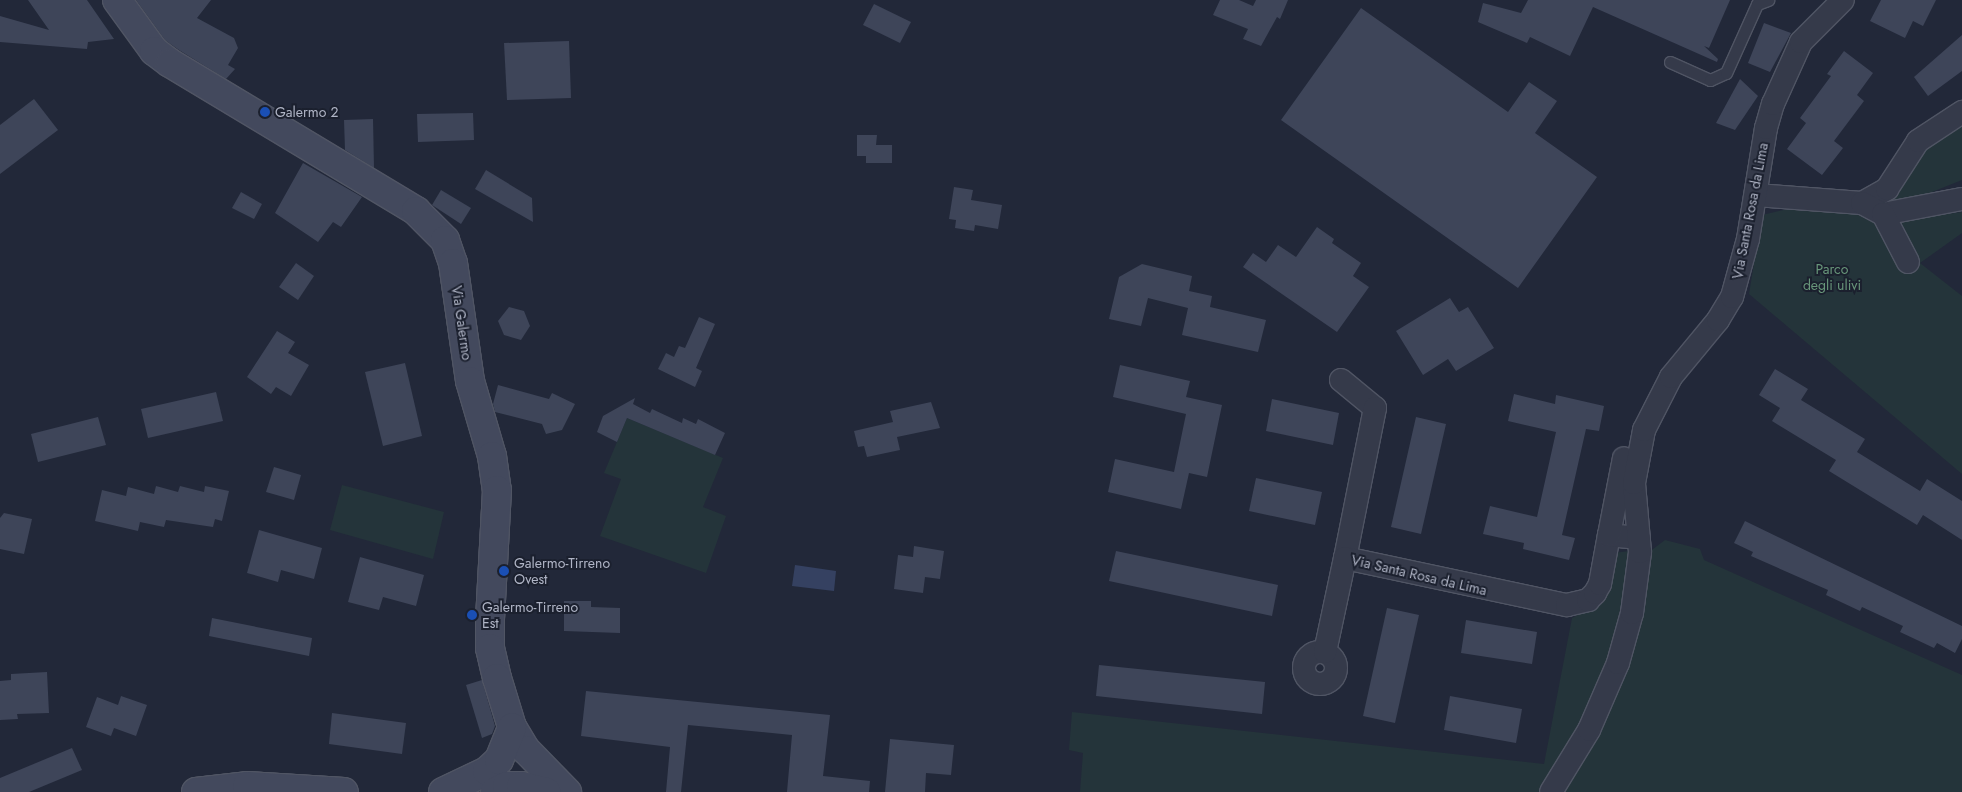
<!DOCTYPE html>
<style>
body{margin:0}
#map{position:relative;width:1962px;height:792px;overflow:hidden;background:#222839;font-family:Jost,sans-serif}
div>[style]{position:absolute}
.green>*{inset:0;background:#24343a}
.water>*{inset:0;background:#354161}
.building>*{inset:0;background:#3e4559}
.roads{filter:drop-shadow(1px 0 #505564) drop-shadow(-1px 0 #505564) drop-shadow(0 1px #505564) drop-shadow(0 -1px #505564)}
.lane>*{height:11px;margin:-5.5px;padding:0 5.5px;transform-origin:5.5px;border-radius:5.5px;background:#353a4a}
.street>*{height:22px;margin:-11px;padding:0 11px;transform-origin:11px;border-radius:11px;background:#353a4a}
.street>.ring{margin:-11px;padding:0;box-sizing:content-box;background:none;border:22px solid #353a4a;border-radius:50%}
.secondary>*{height:28px;margin:-14px;padding:0 14px;transform-origin:14px;border-radius:14px;background:#43495d}
.dots>*{width:14px;height:14px;translate:-50% -50%;box-sizing:border-box;border:2px solid #1b202e;border-radius:50%}
span{translate:-50% -50%;white-space:nowrap;text-align:center;line-height:1.15;-webkit-text-stroke:4px #1b202e;paint-order:stroke}
.poi-label{font-size:14px;color:#b0b5c6}
.left{translate:0 -50%;text-align:left}
.street-label{font-size:14px;color:#b0b5c6}
.park-label{font-size:14px;color:#68967a}
</style>
<div id="map">
<div class="green">
<i style="clip-path:polygon(1956px 127px,1962px 127px,1962px 180px,1922px 196px,1886px 201px,1906px 180px,1925px 151px)"></i>
<i style="clip-path:polygon(1804px 205px,1856px 214px,1876px 224px,1907px 273px,1920px 263px,1900px 221px,1962px 212px,1962px 233px,1920px 263px,1962px 296px,1962px 474px,1749px 294px,1762px 215px)"></i>
<i style="clip-path:polygon(627px 418px,723px 458px,703px 507px,726px 516px,706px 573px,600px 536px,621px 479px,604px 473px)"></i>
<i style="clip-path:polygon(342px 485px,444px 512px,433px 559px,330px 530px)"></i>
<i style="clip-path:polygon(1665px 540px,1700px 549px,1704px 560px,1962px 675px,1962px 792px,1561px 792px,1649px 552px)"></i>
<i style="clip-path:polygon(1629px 551px,1631px 558px,1617px 637px,1581px 730px,1540px 792px,1080px 792px,1083px 753px,1069px 750px,1072px 712px,1544px 764px,1572px 618px,1601px 603px,1608px 591px,1614px 553px)"></i>
</div>
<div class="water">
<i style="clip-path:polygon(795px 565px,836px 571px,834px 591px,792px 586px)"></i>
</div>
<div class="building">
<i style="clip-path:polygon(28px 0,87px 0,114px 39px,88px 42px,87px 49px,0 42px,0 16px,49px 30px)"></i>
<i style="clip-path:polygon(136px 0,211px 0,197px 18px,234px 38px,238px 48px,228px 65px,235px 69px,226px 79px,179px 50px,165px 40px)"></i>
<i style="clip-path:polygon(1220px 0,1239px 0,1253px 6px,1256px 0,1288px 0,1280px 19px,1277px 17px,1261px 46px,1243px 39px,1248px 29px,1213px 15px)"></i>
<i style="clip-path:polygon(1528px 0,1730px 0,1709px 48px,1704px 46px,1718px 59px,1717px 62px,1593px 7px,1570px 56px,1530px 37px,1527px 43px,1478px 22px,1483px 3px,1521px 13px)"></i>
<i style="clip-path:polygon(1881px 0,1936px 0,1923px 26px,1913px 21px,1905px 38px,1870px 21px)"></i>
<i style="clip-path:polygon(874px 4px,911px 22px,900px 43px,863px 25px)"></i>
<i style="clip-path:polygon(1361px 8px,1508px 112px,1529px 82px,1557px 101px,1535px 133px,1597px 177px,1518px 288px,1281px 120px)"></i>
<i style="clip-path:polygon(1764px 23px,1791px 33px,1770px 72px,1748px 63px)"></i>
<i style="clip-path:polygon(1962px 35px,1962px 71px,1928px 96px,1914px 77px)"></i>
<i style="clip-path:polygon(569px 41px,571px 98px,507px 100px,504px 43px)"></i>
<i style="clip-path:polygon(1844px 51px,1873px 73px,1857px 95px,1864px 101px,1834px 141px,1843px 148px,1822px 175px,1787px 149px,1806px 123px,1800px 118px,1831px 76px,1827px 74px)"></i>
<i style="clip-path:polygon(1740px 79px,1758px 96px,1735px 130px,1716px 123px)"></i>
<i style="clip-path:polygon(34px 99px,58px 130px,0 174px,0 125px)"></i>
<i style="clip-path:polygon(473px 113px,474px 140px,418px 142px,417px 114px)"></i>
<i style="clip-path:polygon(373px 119px,374px 168px,345px 150px,344px 120px)"></i>
<i style="clip-path:polygon(857px 135px,877px 135px,876px 145px,892px 145px,892px 163px,866px 163px,866px 156px,857px 156px)"></i>
<i style="clip-path:polygon(303px 163px,362px 197px,341px 227px,333px 222px,318px 242px,275px 213px)"></i>
<i style="clip-path:polygon(486px 170px,532px 198px,533px 222px,475px 189px)"></i>
<i style="clip-path:polygon(954px 187px,973px 190px,971px 200px,1002px 205px,998px 229px,975px 225px,974px 231px,955px 228px,956px 220px,949px 219px)"></i>
<i style="clip-path:polygon(441px 190px,471px 208px,461px 224px,432px 205px)"></i>
<i style="clip-path:polygon(241px 192px,262px 204px,254px 219px,232px 208px)"></i>
<i style="clip-path:polygon(1317px 227px,1334px 239px,1332px 243px,1361px 263px,1353px 276px,1369px 287px,1337px 332px,1243px 267px,1253px 253px,1266px 262px,1278px 245px,1296px 257px)"></i>
<i style="clip-path:polygon(296px 263px,314px 276px,298px 300px,279px 287px)"></i>
<i style="clip-path:polygon(1142px 264px,1192px 276px,1189px 291px,1212px 296px,1210px 307px,1266px 320px,1258px 352px,1182px 335px,1188px 308px,1148px 298px,1141px 326px,1109px 319px,1119px 277px)"></i>
<i style="clip-path:polygon(1450px 298px,1459px 312px,1468px 307px,1494px 348px,1456px 371px,1448px 359px,1423px 375px,1396px 331px)"></i>
<i style="clip-path:polygon(509px 307px,524px 311px,530px 326px,521px 340px,504px 335px,498px 321px)"></i>
<i style="clip-path:polygon(699px 317px,715px 324px,696px 368px,702px 371px,695px 387px,658px 369px,666px 353px,674px 357px,679px 346px,685px 348px)"></i>
<i style="clip-path:polygon(277px 331px,295px 342px,288px 353px,309px 365px,291px 396px,276px 387px,271px 394px,247px 377px)"></i>
<i style="clip-path:polygon(405px 363px,422px 436px,383px 446px,365px 372px)"></i>
<i style="clip-path:polygon(1120px 365px,1190px 381px,1186px 397px,1222px 405px,1207px 477px,1189px 473px,1181px 509px,1108px 492px,1115px 459px,1174px 472px,1186px 414px,1113px 397px)"></i>
<i style="clip-path:polygon(1775px 369px,1808px 389px,1801px 400px,1865px 439px,1857px 452px,1920px 491px,1927px 479px,1962px 501px,1962px 540px,1923px 515px,1917px 525px,1829px 471px,1836px 460px,1772px 421px,1780px 408px,1759px 395px)"></i>
<i style="clip-path:polygon(498px 385px,549px 399px,552px 393px,575px 404px,562px 430px,546px 434px,542px 424px,495px 412px,493px 404px)"></i>
<i style="clip-path:polygon(216px 392px,223px 421px,148px 438px,141px 409px)"></i>
<i style="clip-path:polygon(1514px 394px,1555px 404px,1556px 395px,1604px 406px,1599px 431px,1586px 429px,1562px 535px,1575px 538px,1569px 560px,1523px 549px,1524px 543px,1483px 534px,1490px 506px,1537px 517px,1556px 432px,1508px 421px)"></i>
<i style="clip-path:polygon(635px 398px,633px 404px,650px 413px,652px 409px,682px 423px,683px 418px,696px 424px,698px 419px,725px 433px,715px 455px,627px 418px,617px 442px,597px 432px,603px 416px)"></i>
<i style="clip-path:polygon(1272px 399px,1339px 413px,1333px 445px,1266px 431px)"></i>
<i style="clip-path:polygon(931px 402px,940px 428px,897px 437px,900px 450px,867px 457px,864px 446px,858px 447px,854px 431px,893px 422px,890px 411px)"></i>
<i style="clip-path:polygon(98px 417px,106px 445px,38px 462px,31px 434px)"></i>
<i style="clip-path:polygon(1416px 417px,1446px 424px,1421px 534px,1391px 527px)"></i>
<i style="clip-path:polygon(274px 467px,301px 475px,294px 500px,266px 492px)"></i>
<i style="clip-path:polygon(1256px 478px,1322px 492px,1315px 525px,1249px 511px)"></i>
<i style="clip-path:polygon(156px 486px,178px 492px,180px 486px,204px 492px,205px 486px,229px 491px,222px 521px,215px 519px,213px 527px,166px 520px,164px 527px,140px 522px,138px 531px,95px 521px,102px 490px,126px 496px,128px 487px,154px 494px)"></i>
<i style="clip-path:polygon(4px 513px,32px 519px,24px 554px,0 549px,0 518px)"></i>
<i style="clip-path:polygon(1745px 521px,1962px 626px,1962px 639px,1955px 653px,1937px 643px,1934px 648px,1900px 632px,1903px 626px,1862px 607px,1860px 611px,1826px 595px,1828px 590px,1751px 556px,1753px 552px,1734px 543px)"></i>
<i style="clip-path:polygon(259px 530px,322px 548px,314px 579px,281px 570px,278px 582px,247px 573px)"></i>
<i style="clip-path:polygon(914px 546px,944px 551px,940px 579px,925px 577px,923px 593px,894px 589px,898px 555px,913px 557px)"></i>
<i style="clip-path:polygon(1116px 551px,1278px 585px,1272px 616px,1109px 581px)"></i>
<i style="clip-path:polygon(360px 557px,424px 575px,416px 606px,383px 597px,379px 610px,348px 602px)"></i>
<i style="clip-path:polygon(564px 601px,591px 601px,591px 607px,620px 608px,620px 633px,564px 631px)"></i>
<i style="clip-path:polygon(1387px 608px,1419px 615px,1395px 723px,1363px 716px)"></i>
<i style="clip-path:polygon(212px 618px,312px 638px,309px 656px,209px 636px)"></i>
<i style="clip-path:polygon(1466px 620px,1537px 632px,1532px 664px,1461px 653px)"></i>
<i style="clip-path:polygon(1099px 665px,1265px 682px,1262px 714px,1096px 696px)"></i>
<i style="clip-path:polygon(47px 672px,49px 713px,17px 714px,18px 719px,0 720px,0 681px,11px 680px,11px 674px)"></i>
<i style="clip-path:polygon(482px 680px,495px 726px,492px 734px,482px 738px,466px 685px)"></i>
<i style="clip-path:polygon(586px 691px,830px 715px,823px 776px,870px 781px,869px 792px,787px 792px,792px 735px,688px 725px,681px 792px,666px 792px,670px 747px,581px 736px)"></i>
<i style="clip-path:polygon(121px 696px,147px 705px,136px 736px,114px 728px,111px 736px,86px 727px,97px 697px,118px 705px)"></i>
<i style="clip-path:polygon(1450px 696px,1522px 709px,1516px 743px,1444px 730px)"></i>
<i style="clip-path:polygon(332px 713px,406px 723px,402px 754px,329px 744px)"></i>
<i style="clip-path:polygon(890px 739px,954px 745px,951px 775px,926px 773px,925px 792px,885px 792px)"></i>
<i style="clip-path:polygon(72px 748px,82px 770px,29px 792px,0 792px,0 778px)"></i>
</div>
<div class="roads">
<div class="lane">
<i style="left:1670px;top:62px;width:44px;rotate:24.2deg"></i>
<i style="left:1710px;top:80px;width:17px;rotate:-24deg"></i>
<i style="left:1726px;top:73px;width:76px;rotate:-65.8deg"></i>
<i style="left:1757px;top:4px;width:12px;rotate:-20deg"></i>
</div>
<div class="street">
<i style="left:1756px;top:195px;width:106px;rotate:4.3deg"></i>
<i style="left:1862px;top:203px;width:29px;rotate:-29deg"></i>
<i style="left:1887px;top:189px;width:57px;rotate:-57.1deg"></i>
<i style="left:1918px;top:141px;width:53px;rotate:-33.4deg"></i>
<i style="left:1862px;top:203px;width:24px;rotate:28deg"></i>
<i style="left:1883px;top:214px;width:80px;rotate:-10.8deg"></i>
<i style="left:1883px;top:214px;width:54px;rotate:62.5deg"></i>
<i style="left:1341px;top:380px;width:44px;rotate:39.5deg"></i>
<i style="left:1375px;top:408px;width:153px;rotate:101.3deg"></i>
<i style="left:1345px;top:558px;width:227px;rotate:12deg"></i>
<i style="left:1567px;top:605px;width:22px;rotate:-13deg"></i>
<i style="left:1588px;top:600px;width:10px;rotate:-45deg"></i>
<i style="left:1595px;top:593px;width:10px;rotate:-61deg"></i>
<i style="left:1600px;top:584px;width:50px;rotate:-79.6deg"></i>
<i style="left:1609px;top:535px;width:30px;rotate:6deg"></i>
<i style="left:1609px;top:535px;width:78px;rotate:-79deg"></i>
<i class="ring" style="left:1304px;top:652px;width:10px;height:10px"></i>
<i style="left:1325px;top:652px;width:96px;rotate:-78deg"></i>
<i style="left:1551px;top:792px;width:73px;rotate:-58.5deg"></i>
<i style="left:1589px;top:730px;width:73px;rotate:-66.6deg"></i>
<i style="left:1618px;top:663px;width:52px;rotate:-74.4deg"></i>
<i style="left:1632px;top:613px;width:62px;rotate:-82.5deg"></i>
<i style="left:1640px;top:552px;width:69px;rotate:-95deg"></i>
<i style="left:1634px;top:483px;width:54px;rotate:-79.3deg"></i>
<i style="left:1644px;top:430px;width:59px;rotate:-63deg"></i>
<i style="left:1671px;top:377px;width:74px;rotate:-50.5deg"></i>
<i style="left:1718px;top:320px;width:27px;rotate:-59deg"></i>
<i style="left:1732px;top:297px;width:60px;rotate:-74.6deg"></i>
<i style="left:1748px;top:239px;width:112px;rotate:-80.8deg"></i>
<i style="left:1766px;top:128px;width:25px;rotate:-74deg"></i>
<i style="left:1773px;top:104px;width:68px;rotate:-65.7deg"></i>
<i style="left:1801px;top:42px;width:59px;rotate:-45deg"></i>
</div>
<div class="secondary">
<i style="left:117px;top:0;width:63px;rotate:54deg"></i>
<i style="left:154px;top:51px;width:20px;rotate:37deg"></i>
<i style="left:170px;top:63px;width:287px;rotate:31deg"></i>
<i style="left:416px;top:211px;width:41px;rotate:45deg"></i>
<i style="left:445px;top:240px;width:24px;rotate:71deg"></i>
<i style="left:453px;top:263px;width:119px;rotate:81.8deg"></i>
<i style="left:470px;top:381px;width:78px;rotate:73.7deg"></i>
<i style="left:492px;top:456px;width:34px;rotate:82deg"></i>
<i style="left:497px;top:490px;width:130px;rotate:93.1deg"></i>
<i style="left:490px;top:620px;width:28px;rotate:90deg"></i>
<i style="left:490px;top:648px;width:31px;rotate:77deg"></i>
<i style="left:497px;top:678px;width:51px;rotate:73deg"></i>
<i style="left:512px;top:727px;width:27px;rotate:59deg"></i>
<i style="left:526px;top:750px;width:59px;rotate:45.7deg"></i>
<i style="left:196px;top:792px;width:51px;rotate:-6.7deg"></i>
<i style="left:247px;top:786px;width:97px;rotate:3.5deg"></i>
<i style="left:443px;top:792px;width:49px;rotate:-25.5deg"></i>
<i style="left:487px;top:771px;width:16px;rotate:-43deg"></i>
<i style="left:499px;top:760px;width:35px;rotate:-68deg"></i>
<i style="left:495px;top:792px;width:13px;rotate:-27deg"></i>
<i style="left:507px;top:786px;width:14px"></i>
<i style="left:521px;top:786px;width:26px;rotate:13deg"></i>
</div>
</div>
<div class="dots">
<i style="left:265px;top:112px;background:#1a4fb4"></i>
<i style="left:504px;top:571px;background:#1a4fb4"></i>
<i style="left:472px;top:615px;background:#1a4fb4"></i>
</div>
<div class="poi-label">
<span class="left" style="left:275px;top:112px">Galermo 2</span>
<span class="left" style="left:514px;top:571px">Galermo-Tirreno<br>Ovest</span>
<span class="left" style="left:482px;top:615px">Galermo-Tirreno<br>Est</span>
</div>
<div class="street-label">
<span style="left:1750px;top:211px;rotate:-79deg">Via Santa Rosa da Lima</span>
<span style="left:462px;top:323px;rotate:82deg">Via Galermo</span>
<span style="left:1419px;top:575px;rotate:13deg">Via Santa Rosa da Lima</span>
</div>
<div class="park-label">
<span style="left:1832px;top:277px">Parco<br>degli ulivi</span>
</div>
</div>
